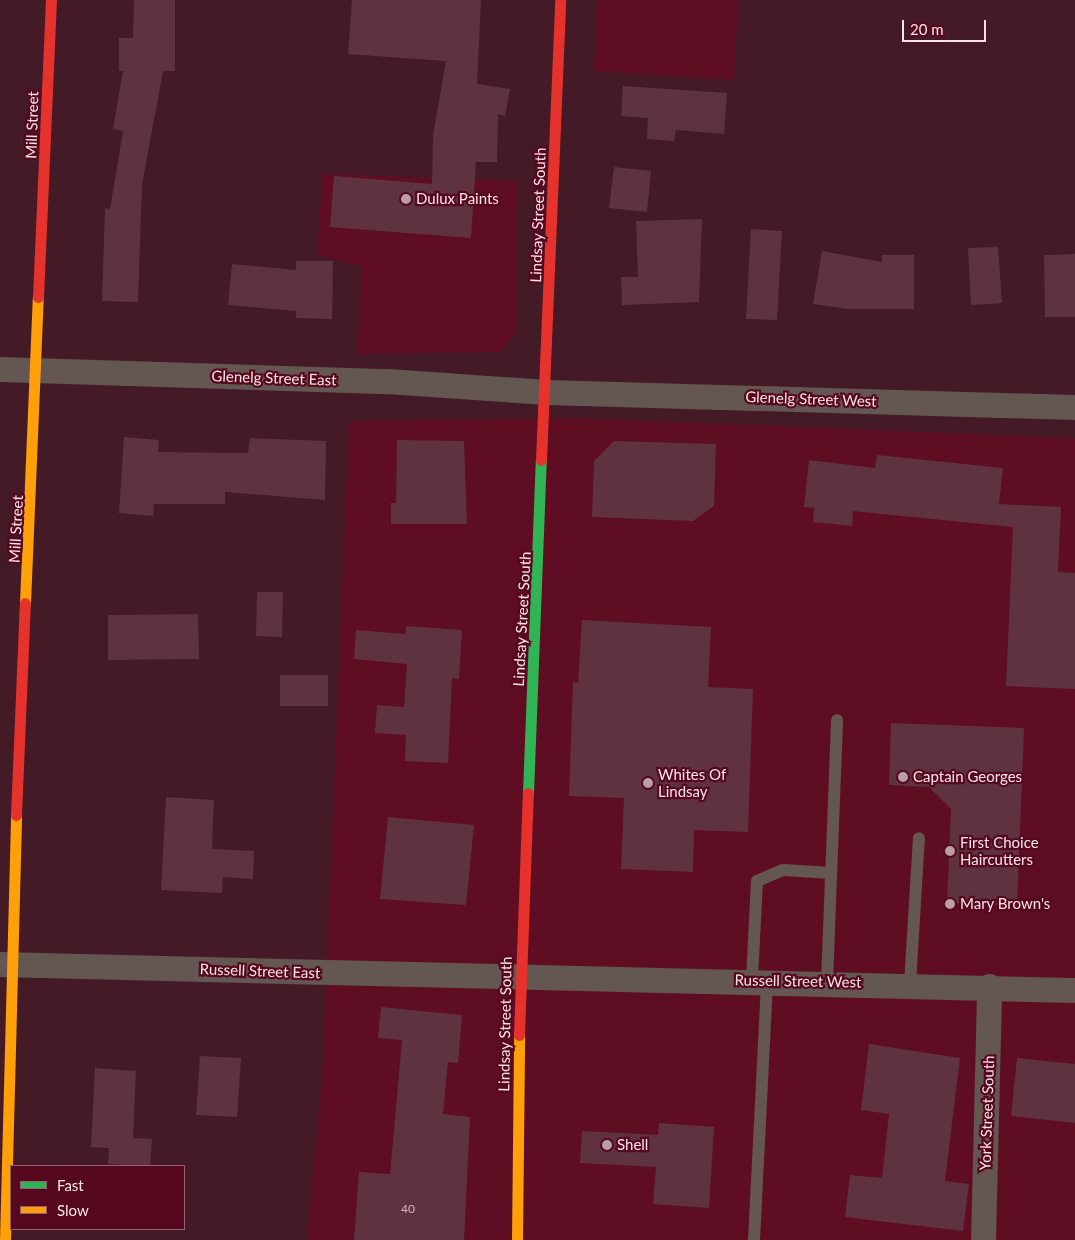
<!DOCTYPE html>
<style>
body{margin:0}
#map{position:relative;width:1075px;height:1240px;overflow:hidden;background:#441a26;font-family:Lato,sans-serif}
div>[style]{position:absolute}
.built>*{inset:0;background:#5e0d23}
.building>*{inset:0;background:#5e333f}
.lane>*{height:12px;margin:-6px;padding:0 6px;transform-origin:6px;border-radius:6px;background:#645651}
.street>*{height:25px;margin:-12.5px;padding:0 12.5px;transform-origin:12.5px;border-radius:12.5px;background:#645651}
.fast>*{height:11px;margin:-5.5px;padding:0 5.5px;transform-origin:5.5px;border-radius:5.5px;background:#30b455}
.slow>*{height:11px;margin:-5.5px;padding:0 5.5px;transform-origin:5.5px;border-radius:5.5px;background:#ff9f0a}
.jam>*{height:11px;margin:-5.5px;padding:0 5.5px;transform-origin:5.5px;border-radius:5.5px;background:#e5322d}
.dots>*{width:14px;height:14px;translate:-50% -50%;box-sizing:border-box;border:2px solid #56081e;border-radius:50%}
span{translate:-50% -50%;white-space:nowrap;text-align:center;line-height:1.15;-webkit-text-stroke:4.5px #56081e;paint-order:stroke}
.number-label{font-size:12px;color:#d2b8bd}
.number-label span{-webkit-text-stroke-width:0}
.street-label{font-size:15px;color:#f9e5e7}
.poi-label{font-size:15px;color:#f9e5e7}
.left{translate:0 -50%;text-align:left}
.legend{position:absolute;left:10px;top:1165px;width:175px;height:65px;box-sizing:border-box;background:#56081e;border:1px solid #97606e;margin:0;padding:6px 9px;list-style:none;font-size:15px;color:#f9e5e7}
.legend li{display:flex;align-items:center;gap:10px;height:25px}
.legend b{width:25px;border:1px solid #97606e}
.scale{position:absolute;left:902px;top:20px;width:84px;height:22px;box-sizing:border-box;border:2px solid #f9e5e7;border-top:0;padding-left:6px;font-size:15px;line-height:18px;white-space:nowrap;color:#f9e5e7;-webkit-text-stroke:4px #56081e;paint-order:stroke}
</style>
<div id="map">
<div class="built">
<i style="clip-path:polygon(597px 0,738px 0,734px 80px,594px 71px)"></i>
<i style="clip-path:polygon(322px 174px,517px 181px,515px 334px,499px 352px,357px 354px,362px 267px,317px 254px)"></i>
<i style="clip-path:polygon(576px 418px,1075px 438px,1075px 1240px,307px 1240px,322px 1079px,349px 421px)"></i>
</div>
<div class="building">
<i style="clip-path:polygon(134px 0,175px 0,175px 71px,163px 71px,142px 185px,138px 302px,102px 301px,105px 208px,110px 209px,123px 131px,113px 129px,123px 71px,119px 71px,119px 38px,133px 38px)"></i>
<i style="clip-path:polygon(352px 0,481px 0,477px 84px,510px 89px,505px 116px,498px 114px,497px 162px,476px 162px,471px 238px,330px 227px,334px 176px,432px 184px,433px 135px,446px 61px,348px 54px)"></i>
<i style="clip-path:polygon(623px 86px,727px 93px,724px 134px,676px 130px,674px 141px,647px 139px,648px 118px,621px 116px)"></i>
<i style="clip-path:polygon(614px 167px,651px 171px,647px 212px,609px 208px)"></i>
<i style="clip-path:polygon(702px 219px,699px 302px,622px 305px,621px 277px,638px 277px,636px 221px)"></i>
<i style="clip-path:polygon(751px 229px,782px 231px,777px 320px,746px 319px)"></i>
<i style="clip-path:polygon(998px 247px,1002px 303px,971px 305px,968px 248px)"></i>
<i style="clip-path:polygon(822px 251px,882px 262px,882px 255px,914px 255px,914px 309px,848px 309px,813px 304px)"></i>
<i style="clip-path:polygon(1075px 254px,1075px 317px,1045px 317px,1044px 255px)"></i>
<i style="clip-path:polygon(296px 261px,333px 261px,332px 319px,296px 318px,296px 311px,228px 305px,232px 264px,296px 270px)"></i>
<i style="clip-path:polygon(124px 437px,159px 440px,158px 452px,248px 453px,250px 438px,326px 441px,325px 500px,225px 492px,225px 504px,154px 504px,153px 516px,119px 513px)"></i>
<i style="clip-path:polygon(397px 440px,464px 441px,467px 524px,391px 524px,391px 503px,396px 503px)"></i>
<i style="clip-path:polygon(614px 441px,716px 444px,714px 506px,693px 521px,592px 517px,594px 461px)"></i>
<i style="clip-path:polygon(877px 455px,1003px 468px,999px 504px,1061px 507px,1058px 572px,1075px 573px,1075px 689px,1006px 686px,1013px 527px,853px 511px,852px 526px,813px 522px,814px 508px,804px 507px,809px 460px,875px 468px)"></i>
<i style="clip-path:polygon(257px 592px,283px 592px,282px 637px,256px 636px)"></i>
<i style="clip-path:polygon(198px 614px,199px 659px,108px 660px,108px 615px)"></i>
<i style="clip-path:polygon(582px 620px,711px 627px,708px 687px,753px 689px,748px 832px,694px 830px,693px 872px,621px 869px,624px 798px,569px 796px,573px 682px,578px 683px)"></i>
<i style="clip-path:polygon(406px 626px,462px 630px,459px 679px,452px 678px,448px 763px,405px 761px,406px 735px,375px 733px,377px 705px,404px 707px,407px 664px,354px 659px,356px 630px,405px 634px)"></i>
<i style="clip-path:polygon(280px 675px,328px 675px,328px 706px,280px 706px)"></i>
<i style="clip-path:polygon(891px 723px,1024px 728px,1017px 906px,947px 903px,951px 809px,929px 787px,889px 785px)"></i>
<i style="clip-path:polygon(166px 797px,214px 800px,212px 849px,254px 851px,253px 879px,223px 877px,222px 893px,161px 890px)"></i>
<i style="clip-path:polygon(388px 817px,474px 825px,466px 905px,380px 899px)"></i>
<i style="clip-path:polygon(381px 1007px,462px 1015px,458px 1063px,448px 1062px,443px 1114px,470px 1117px,464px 1240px,354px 1240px,359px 1172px,390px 1174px,402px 1040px,378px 1038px)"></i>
<i style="clip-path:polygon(869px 1044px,960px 1058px,945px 1181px,969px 1184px,963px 1231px,845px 1217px,850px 1175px,882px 1178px,889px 1114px,861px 1110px)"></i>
<i style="clip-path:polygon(200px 1056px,241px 1058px,237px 1117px,196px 1115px)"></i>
<i style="clip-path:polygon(1017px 1058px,1075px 1064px,1075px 1123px,1011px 1116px)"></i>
<i style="clip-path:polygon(95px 1068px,136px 1071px,133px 1138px,152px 1139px,150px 1166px,108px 1164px,109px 1148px,91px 1147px)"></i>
<i style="clip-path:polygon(659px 1123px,714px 1127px,709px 1208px,653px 1204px,656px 1167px,580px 1163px,582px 1131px,658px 1135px)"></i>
</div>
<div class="lane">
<i style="left:752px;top:979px;width:98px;rotate:-87.1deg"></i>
<i style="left:757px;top:881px;width:28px;rotate:-23deg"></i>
<i style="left:783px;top:870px;width:48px;rotate:3.6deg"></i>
<i style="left:827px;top:982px;width:262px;rotate:-87.8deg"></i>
<i style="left:910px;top:984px;width:146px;rotate:-86.5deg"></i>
<i style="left:754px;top:1240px;width:261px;rotate:-87.1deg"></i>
</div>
<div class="street">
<i style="left:0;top:369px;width:388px;rotate:1.8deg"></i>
<i style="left:388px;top:381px;width:159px;rotate:4deg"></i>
<i style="left:547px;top:392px;width:528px;rotate:1.63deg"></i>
<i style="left:0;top:964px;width:1075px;rotate:1.39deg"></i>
<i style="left:983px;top:1240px;width:254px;rotate:-88.6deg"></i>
</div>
<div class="fast">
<i style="left:528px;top:793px;width:333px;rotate:-87.8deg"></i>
</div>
<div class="slow">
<i style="left:25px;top:603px;width:306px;rotate:-87.6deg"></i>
<i style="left:5px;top:1240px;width:425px;rotate:-88.5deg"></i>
<i style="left:517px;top:1240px;width:205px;rotate:-89.4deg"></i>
</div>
<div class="jam">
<i style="left:38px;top:297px;width:297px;rotate:-87.5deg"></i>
<i style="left:541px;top:460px;width:460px;rotate:-87.6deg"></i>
<i style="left:16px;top:815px;width:212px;rotate:-87.6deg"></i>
<i style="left:519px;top:1035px;width:242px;rotate:-87.9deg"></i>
</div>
<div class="dots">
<i style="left:406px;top:199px;background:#ba9ea3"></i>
<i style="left:903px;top:777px;background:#ba9ea3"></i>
<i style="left:648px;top:783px;background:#ba9ea3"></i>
<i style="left:950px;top:851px;background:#ba9ea3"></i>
<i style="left:950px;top:904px;background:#ba9ea3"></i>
<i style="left:607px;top:1145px;background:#ba9ea3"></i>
</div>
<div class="number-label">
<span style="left:408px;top:1209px">40</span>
</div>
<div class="street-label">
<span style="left:32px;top:125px;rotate:-88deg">Mill Street</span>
<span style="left:538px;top:215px;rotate:-88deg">Lindsay Street South</span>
<span style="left:274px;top:378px;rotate:2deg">Glenelg Street East</span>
<span style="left:811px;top:399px;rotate:2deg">Glenelg Street West</span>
<span style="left:16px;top:529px;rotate:-87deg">Mill Street</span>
<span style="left:522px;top:619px;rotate:-87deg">Lindsay Street South</span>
<span style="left:260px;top:971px;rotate:2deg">Russell Street East</span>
<span style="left:798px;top:981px;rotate:1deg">Russell Street West</span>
<span style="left:505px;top:1024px;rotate:-89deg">Lindsay Street South</span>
<span style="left:987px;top:1113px;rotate:-88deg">York Street South</span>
</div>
<div class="poi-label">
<span class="left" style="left:416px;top:199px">Dulux Paints</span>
<span class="left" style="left:658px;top:783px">Whites Of<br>Lindsay</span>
<span class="left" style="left:913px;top:777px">Captain Georges</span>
<span class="left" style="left:960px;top:851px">First Choice<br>Haircutters</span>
<span class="left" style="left:960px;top:904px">Mary Brown's</span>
<span class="left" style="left:617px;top:1145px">Shell</span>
</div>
<ul class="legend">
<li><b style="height:6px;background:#30b455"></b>Fast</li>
<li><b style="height:6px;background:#ff9f0a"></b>Slow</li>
</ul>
<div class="scale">20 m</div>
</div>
